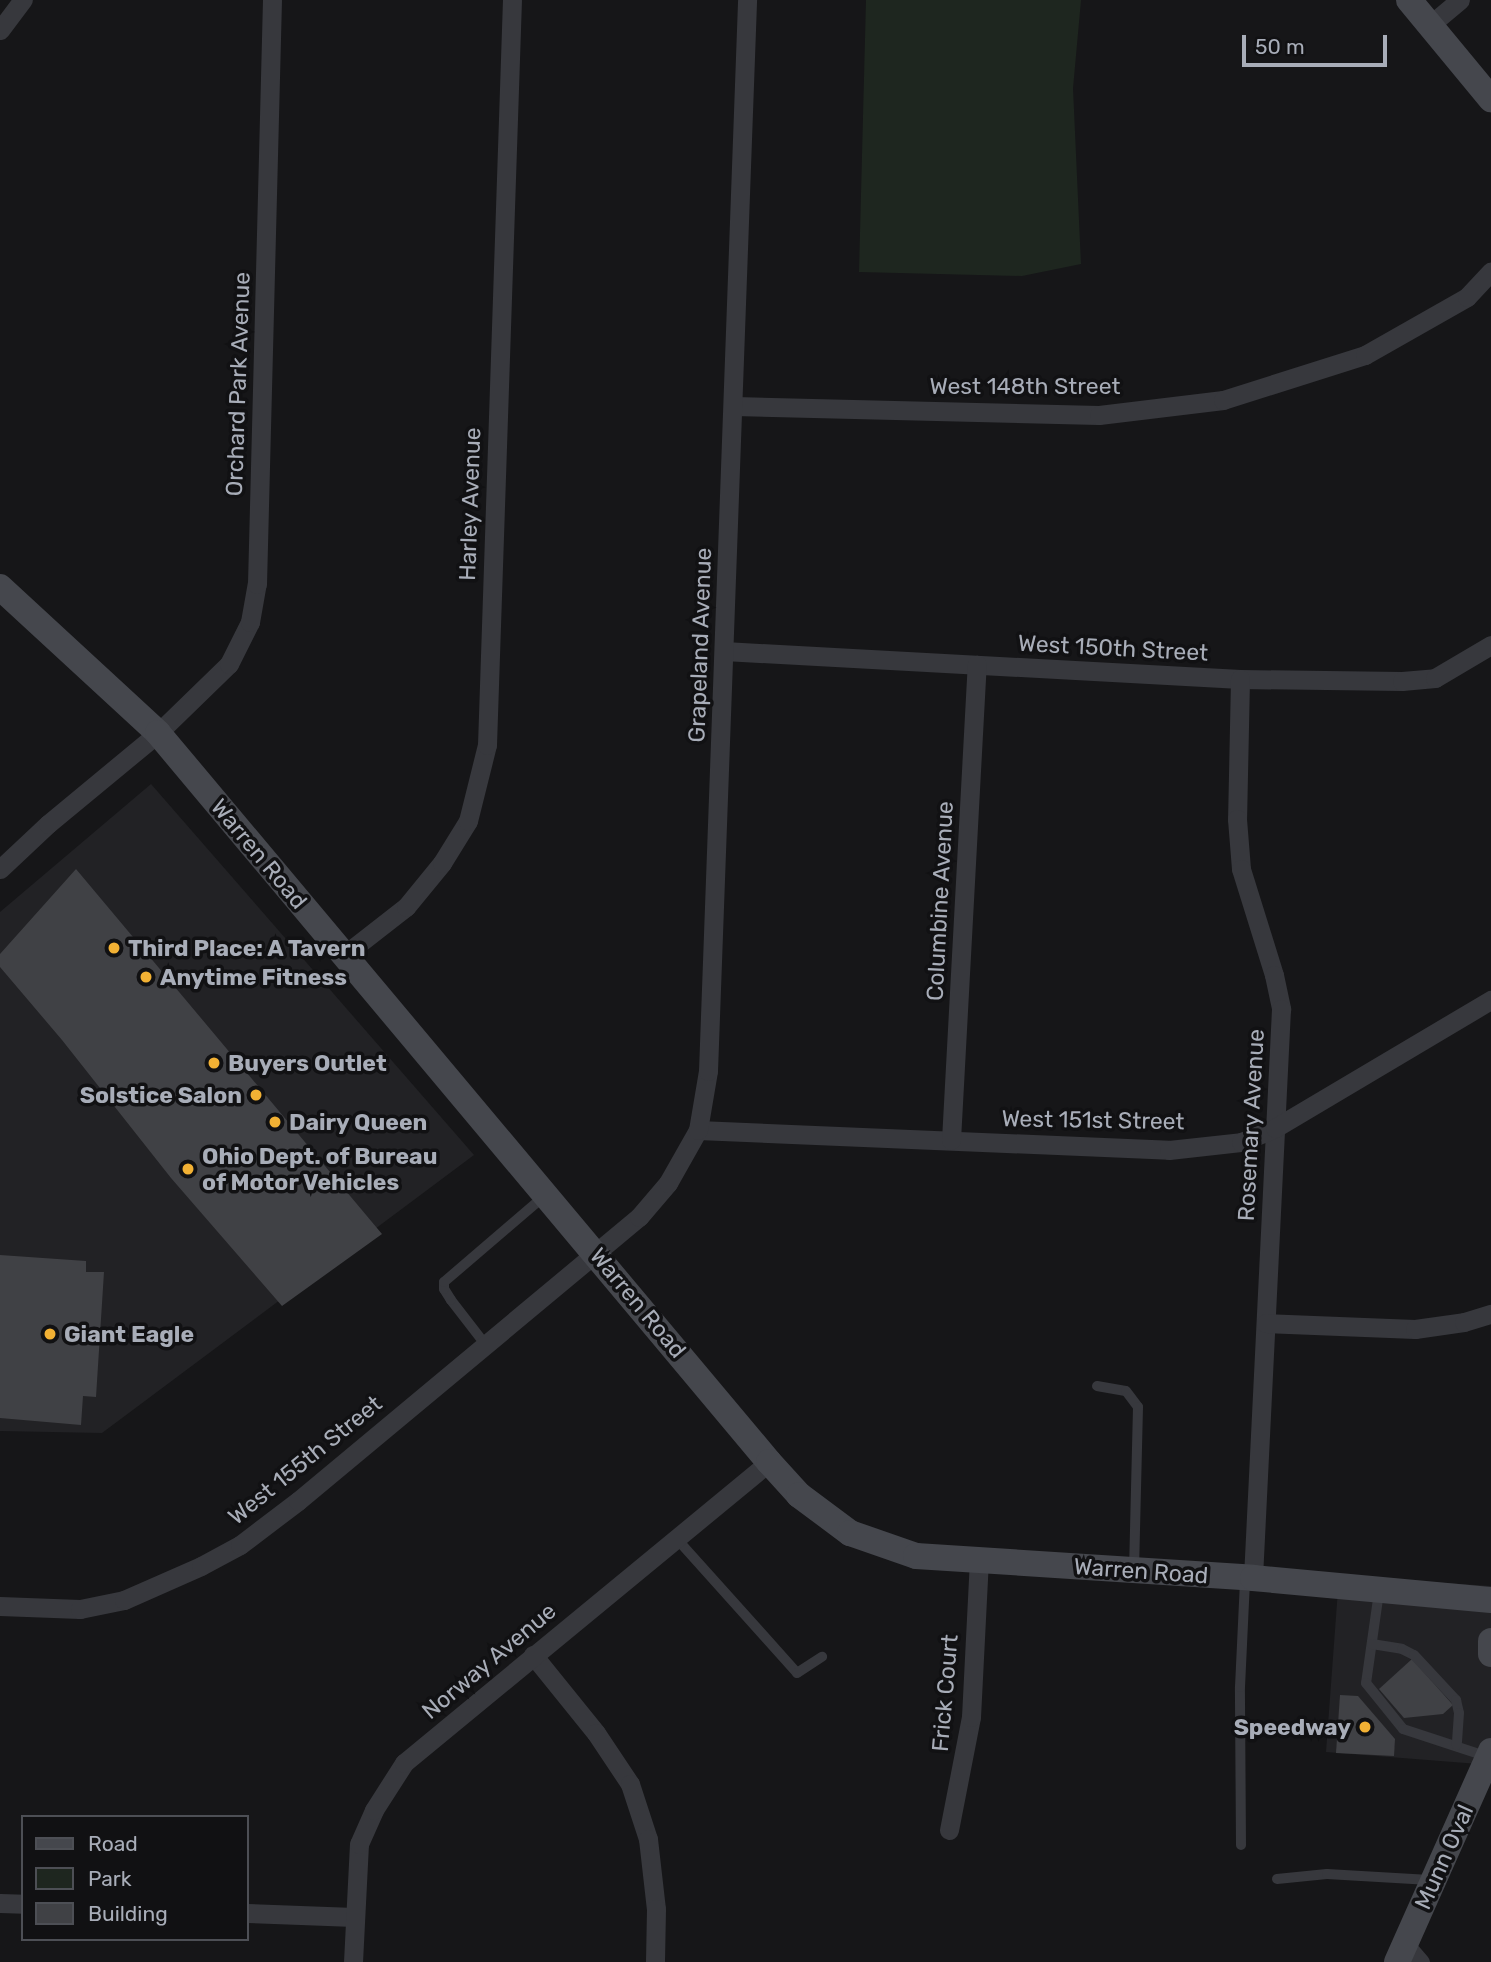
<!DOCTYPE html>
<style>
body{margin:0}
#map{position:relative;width:1491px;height:1962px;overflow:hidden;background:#161618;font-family:Rubik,sans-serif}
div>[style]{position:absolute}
.built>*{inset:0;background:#222225}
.green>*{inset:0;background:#1e261f}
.building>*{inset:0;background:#404145}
.lane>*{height:10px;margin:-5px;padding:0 5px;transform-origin:5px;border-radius:5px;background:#37383d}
.street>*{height:19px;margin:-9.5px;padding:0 9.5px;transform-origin:9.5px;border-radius:9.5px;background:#37383d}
.secondary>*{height:26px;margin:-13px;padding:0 13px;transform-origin:13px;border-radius:13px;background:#45474d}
.dots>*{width:19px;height:19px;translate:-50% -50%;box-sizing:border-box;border:4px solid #111113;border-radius:50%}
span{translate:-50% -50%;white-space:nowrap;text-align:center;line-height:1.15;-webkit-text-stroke:7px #111113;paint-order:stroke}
.street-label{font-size:23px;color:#a8adb8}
.poi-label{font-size:23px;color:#a8adb8;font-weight:700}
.left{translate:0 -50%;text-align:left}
.right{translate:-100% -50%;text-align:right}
.legend{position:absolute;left:21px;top:1815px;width:228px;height:126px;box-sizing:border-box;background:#111113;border:2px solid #4d4f55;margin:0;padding:9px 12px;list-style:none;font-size:21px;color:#a8adb8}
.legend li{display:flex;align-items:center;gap:14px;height:35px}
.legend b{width:35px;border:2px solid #4d4f55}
.scale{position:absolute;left:1242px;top:35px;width:145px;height:32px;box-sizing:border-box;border:4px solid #a8adb8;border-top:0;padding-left:9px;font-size:21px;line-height:24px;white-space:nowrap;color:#a8adb8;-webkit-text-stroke:5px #111113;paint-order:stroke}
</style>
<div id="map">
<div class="built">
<i style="clip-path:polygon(151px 784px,474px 1155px,102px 1433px,0 1431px,0 912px)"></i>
<i style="clip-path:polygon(1339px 1576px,1491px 1586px,1491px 1765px,1326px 1752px)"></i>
</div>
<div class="green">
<i style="clip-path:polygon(866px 0,1081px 0,1073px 88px,1081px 264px,1022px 276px,859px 272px)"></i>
</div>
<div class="building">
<i style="clip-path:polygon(76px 869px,382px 1234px,282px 1306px,171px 1178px,62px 1040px,0 967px,0 954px)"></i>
<i style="clip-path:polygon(0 1255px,86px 1261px,86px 1272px,104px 1272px,96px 1397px,83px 1396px,81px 1425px,0 1418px)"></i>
<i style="clip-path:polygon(1412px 1659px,1453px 1705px,1443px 1714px,1404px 1718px,1379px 1689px)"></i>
<i style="clip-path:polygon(1340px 1695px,1358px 1696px,1395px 1739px,1394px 1756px,1336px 1753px)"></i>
</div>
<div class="lane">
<i style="left:485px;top:1344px;width:56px;rotate:-127.7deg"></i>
<i style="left:451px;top:1300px;width:13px;rotate:-122deg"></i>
<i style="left:444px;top:1289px;width:7px;rotate:-90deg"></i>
<i style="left:444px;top:1282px;width:130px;rotate:-40.6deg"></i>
<i style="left:1097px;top:1386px;width:29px;rotate:10deg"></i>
<i style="left:1126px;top:1391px;width:20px;rotate:53deg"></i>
<i style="left:1138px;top:1407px;width:163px;rotate:91.4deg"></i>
<i style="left:676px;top:1538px;width:181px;rotate:48.1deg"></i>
<i style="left:797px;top:1673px;width:30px;rotate:-33deg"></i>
<i style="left:1379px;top:1592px;width:92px;rotate:98.1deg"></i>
<i style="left:1366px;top:1683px;width:59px;rotate:51.2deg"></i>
<i style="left:1403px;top:1729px;width:89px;rotate:18.2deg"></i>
<i style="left:1372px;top:1644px;width:30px;rotate:9deg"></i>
<i style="left:1402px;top:1649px;width:13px;rotate:27deg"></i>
<i style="left:1414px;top:1655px;width:62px;rotate:47deg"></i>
<i style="left:1456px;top:1700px;width:13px;rotate:77deg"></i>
<i style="left:1459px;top:1713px;width:32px;rotate:94deg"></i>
<i style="left:1241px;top:1845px;width:158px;rotate:-90.4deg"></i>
<i style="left:1240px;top:1687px;width:107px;rotate:-87.3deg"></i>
<i style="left:1277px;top:1879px;width:50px;rotate:-5.7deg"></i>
<i style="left:1327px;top:1874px;width:103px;rotate:3.3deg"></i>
</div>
<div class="street">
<i style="left:1430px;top:25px;width:39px;rotate:-40deg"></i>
<i style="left:0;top:30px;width:38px;rotate:-53deg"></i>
<i style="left:734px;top:406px;width:365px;rotate:1.4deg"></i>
<i style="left:1099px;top:415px;width:125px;rotate:-6.9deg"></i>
<i style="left:1223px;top:400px;width:149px;rotate:-17.6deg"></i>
<i style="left:1365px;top:355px;width:117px;rotate:-29.6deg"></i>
<i style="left:1467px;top:297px;width:35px;rotate:-47deg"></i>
<i style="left:724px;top:651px;width:517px;rotate:3.11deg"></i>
<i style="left:1240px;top:679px;width:162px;rotate:0.7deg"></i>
<i style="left:1402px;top:681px;width:33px;rotate:-5deg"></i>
<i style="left:1435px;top:678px;width:65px;rotate:-30.5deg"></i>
<i style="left:1240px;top:679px;width:140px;rotate:91.2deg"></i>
<i style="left:1237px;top:819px;width:50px;rotate:85.4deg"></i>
<i style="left:1241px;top:869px;width:111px;rotate:72.7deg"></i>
<i style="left:1274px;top:975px;width:35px;rotate:78deg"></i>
<i style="left:1281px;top:1009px;width:570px;rotate:92.82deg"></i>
<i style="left:0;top:869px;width:66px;rotate:-43.2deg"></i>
<i style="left:48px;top:824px;width:143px;rotate:-39.6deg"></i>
<i style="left:158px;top:733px;width:99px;rotate:-44.2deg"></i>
<i style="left:229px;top:664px;width:47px;rotate:-63.4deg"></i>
<i style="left:250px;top:622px;width:39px;rotate:-80deg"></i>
<i style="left:257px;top:584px;width:584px;rotate:-88.53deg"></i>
<i style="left:343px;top:956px;width:80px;rotate:-37.9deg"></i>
<i style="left:406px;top:907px;width:57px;rotate:-50.7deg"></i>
<i style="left:442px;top:863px;width:49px;rotate:-58.2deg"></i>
<i style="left:468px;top:821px;width:78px;rotate:-76deg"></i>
<i style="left:487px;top:745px;width:745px;rotate:-88.08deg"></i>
<i style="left:698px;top:1130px;width:471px;rotate:2.4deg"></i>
<i style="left:1169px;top:1150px;width:72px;rotate:-6.3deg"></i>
<i style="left:1241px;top:1142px;width:37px;rotate:-22deg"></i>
<i style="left:1275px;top:1128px;width:251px;rotate:-30.7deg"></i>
<i style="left:951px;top:1140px;width:476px;rotate:-86.9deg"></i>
<i style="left:1266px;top:1323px;width:149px;rotate:2.3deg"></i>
<i style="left:1415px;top:1329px;width:49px;rotate:-8.1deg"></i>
<i style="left:1464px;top:1322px;width:28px;rotate:-17deg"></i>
<i style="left:0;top:1606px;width:80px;rotate:2.1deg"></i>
<i style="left:80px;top:1609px;width:45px;rotate:-11.6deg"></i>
<i style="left:124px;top:1600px;width:84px;rotate:-23.8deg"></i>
<i style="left:201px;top:1566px;width:44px;rotate:-28.3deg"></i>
<i style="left:240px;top:1545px;width:73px;rotate:-37.2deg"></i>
<i style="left:298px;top:1501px;width:444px;rotate:-39.8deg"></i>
<i style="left:639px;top:1217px;width:45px;rotate:-49.5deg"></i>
<i style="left:668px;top:1183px;width:61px;rotate:-60.5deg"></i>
<i style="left:698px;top:1130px;width:60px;rotate:-80.4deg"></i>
<i style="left:708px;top:1071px;width:1072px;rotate:-87.91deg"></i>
<i style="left:533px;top:1655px;width:100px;rotate:51.1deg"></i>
<i style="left:596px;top:1733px;width:61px;rotate:56.3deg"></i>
<i style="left:630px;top:1784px;width:58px;rotate:71.9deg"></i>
<i style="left:648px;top:1839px;width:70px;rotate:83.5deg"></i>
<i style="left:656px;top:1909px;width:53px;rotate:91.1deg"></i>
<i style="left:949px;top:1830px;width:115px;rotate:-79deg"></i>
<i style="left:971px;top:1717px;width:157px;rotate:-87.1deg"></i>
<i style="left:0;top:1903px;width:23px;rotate:2deg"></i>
<i style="left:247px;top:1913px;width:107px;rotate:2.1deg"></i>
<i style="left:1405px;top:1945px;width:23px;rotate:49deg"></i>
<i style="left:353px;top:1962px;width:118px;rotate:-87.1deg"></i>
<i style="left:359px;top:1844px;width:37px;rotate:-66deg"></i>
<i style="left:374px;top:1810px;width:56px;rotate:-57.4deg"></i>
<i style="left:404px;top:1763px;width:473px;rotate:-39.5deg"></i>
</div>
<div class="secondary">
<i style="left:1409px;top:0;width:129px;rotate:50.4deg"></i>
<i style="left:0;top:587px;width:215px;rotate:42.7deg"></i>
<i style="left:158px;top:733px;width:951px;rotate:50.03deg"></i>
<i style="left:769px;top:1462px;width:45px;rotate:47.7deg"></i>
<i style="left:799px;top:1495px;width:64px;rotate:36.7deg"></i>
<i style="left:850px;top:1533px;width:70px;rotate:19.2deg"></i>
<i style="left:916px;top:1556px;width:338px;rotate:3.7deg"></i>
<i style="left:1253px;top:1578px;width:239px;rotate:5.3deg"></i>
<i style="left:1491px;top:1641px;width:13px;rotate:90deg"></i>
<i style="left:1397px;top:1962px;width:231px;rotate:-66deg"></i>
</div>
<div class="dots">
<i style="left:114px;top:948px;background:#f2b134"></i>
<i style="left:146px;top:977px;background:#f2b134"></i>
<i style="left:214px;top:1063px;background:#f2b134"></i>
<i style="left:256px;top:1095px;background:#f2b134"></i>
<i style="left:275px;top:1122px;background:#f2b134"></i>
<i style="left:188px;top:1169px;background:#f2b134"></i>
<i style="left:50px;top:1334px;background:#f2b134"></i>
<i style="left:1365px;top:1727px;background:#f2b134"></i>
</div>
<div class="street-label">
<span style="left:238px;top:384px;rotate:-88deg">Orchard Park Avenue</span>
<span style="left:1025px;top:386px">West 148th Street</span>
<span style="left:470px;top:504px;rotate:-88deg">Harley Avenue</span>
<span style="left:700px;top:645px;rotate:-88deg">Grapeland Avenue</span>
<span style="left:1113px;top:648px;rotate:3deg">West 150th Street</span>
<span style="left:259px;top:854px;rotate:50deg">Warren Road</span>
<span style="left:940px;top:901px;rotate:-87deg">Columbine Avenue</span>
<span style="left:1093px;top:1120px;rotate:1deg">West 151st Street</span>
<span style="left:1251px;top:1125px;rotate:-87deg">Rosemary Avenue</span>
<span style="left:638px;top:1303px;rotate:50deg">Warren Road</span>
<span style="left:305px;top:1460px;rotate:-39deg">West 155th Street</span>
<span style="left:1141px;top:1571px;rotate:4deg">Warren Road</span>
<span style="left:489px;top:1661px;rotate:-40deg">Norway Avenue</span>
<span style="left:945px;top:1693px;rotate:-85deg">Frick Court</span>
<span style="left:1444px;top:1857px;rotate:-66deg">Munn Oval</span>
</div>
<div class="poi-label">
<span class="left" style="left:128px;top:948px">Third Place: A Tavern</span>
<span class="left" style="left:160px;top:977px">Anytime Fitness</span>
<span class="left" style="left:228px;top:1063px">Buyers Outlet</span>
<span class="right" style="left:242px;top:1095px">Solstice Salon</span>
<span class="left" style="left:289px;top:1122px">Dairy Queen</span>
<span class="left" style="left:202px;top:1169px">Ohio Dept. of Bureau<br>of Motor Vehicles</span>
<span class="left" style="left:64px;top:1334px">Giant Eagle</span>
<span class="right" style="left:1351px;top:1727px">Speedway</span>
</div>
<ul class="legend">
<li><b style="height:9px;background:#45474d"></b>Road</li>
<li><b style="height:19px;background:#1e261f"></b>Park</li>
<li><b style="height:19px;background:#404145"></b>Building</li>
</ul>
<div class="scale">50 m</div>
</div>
